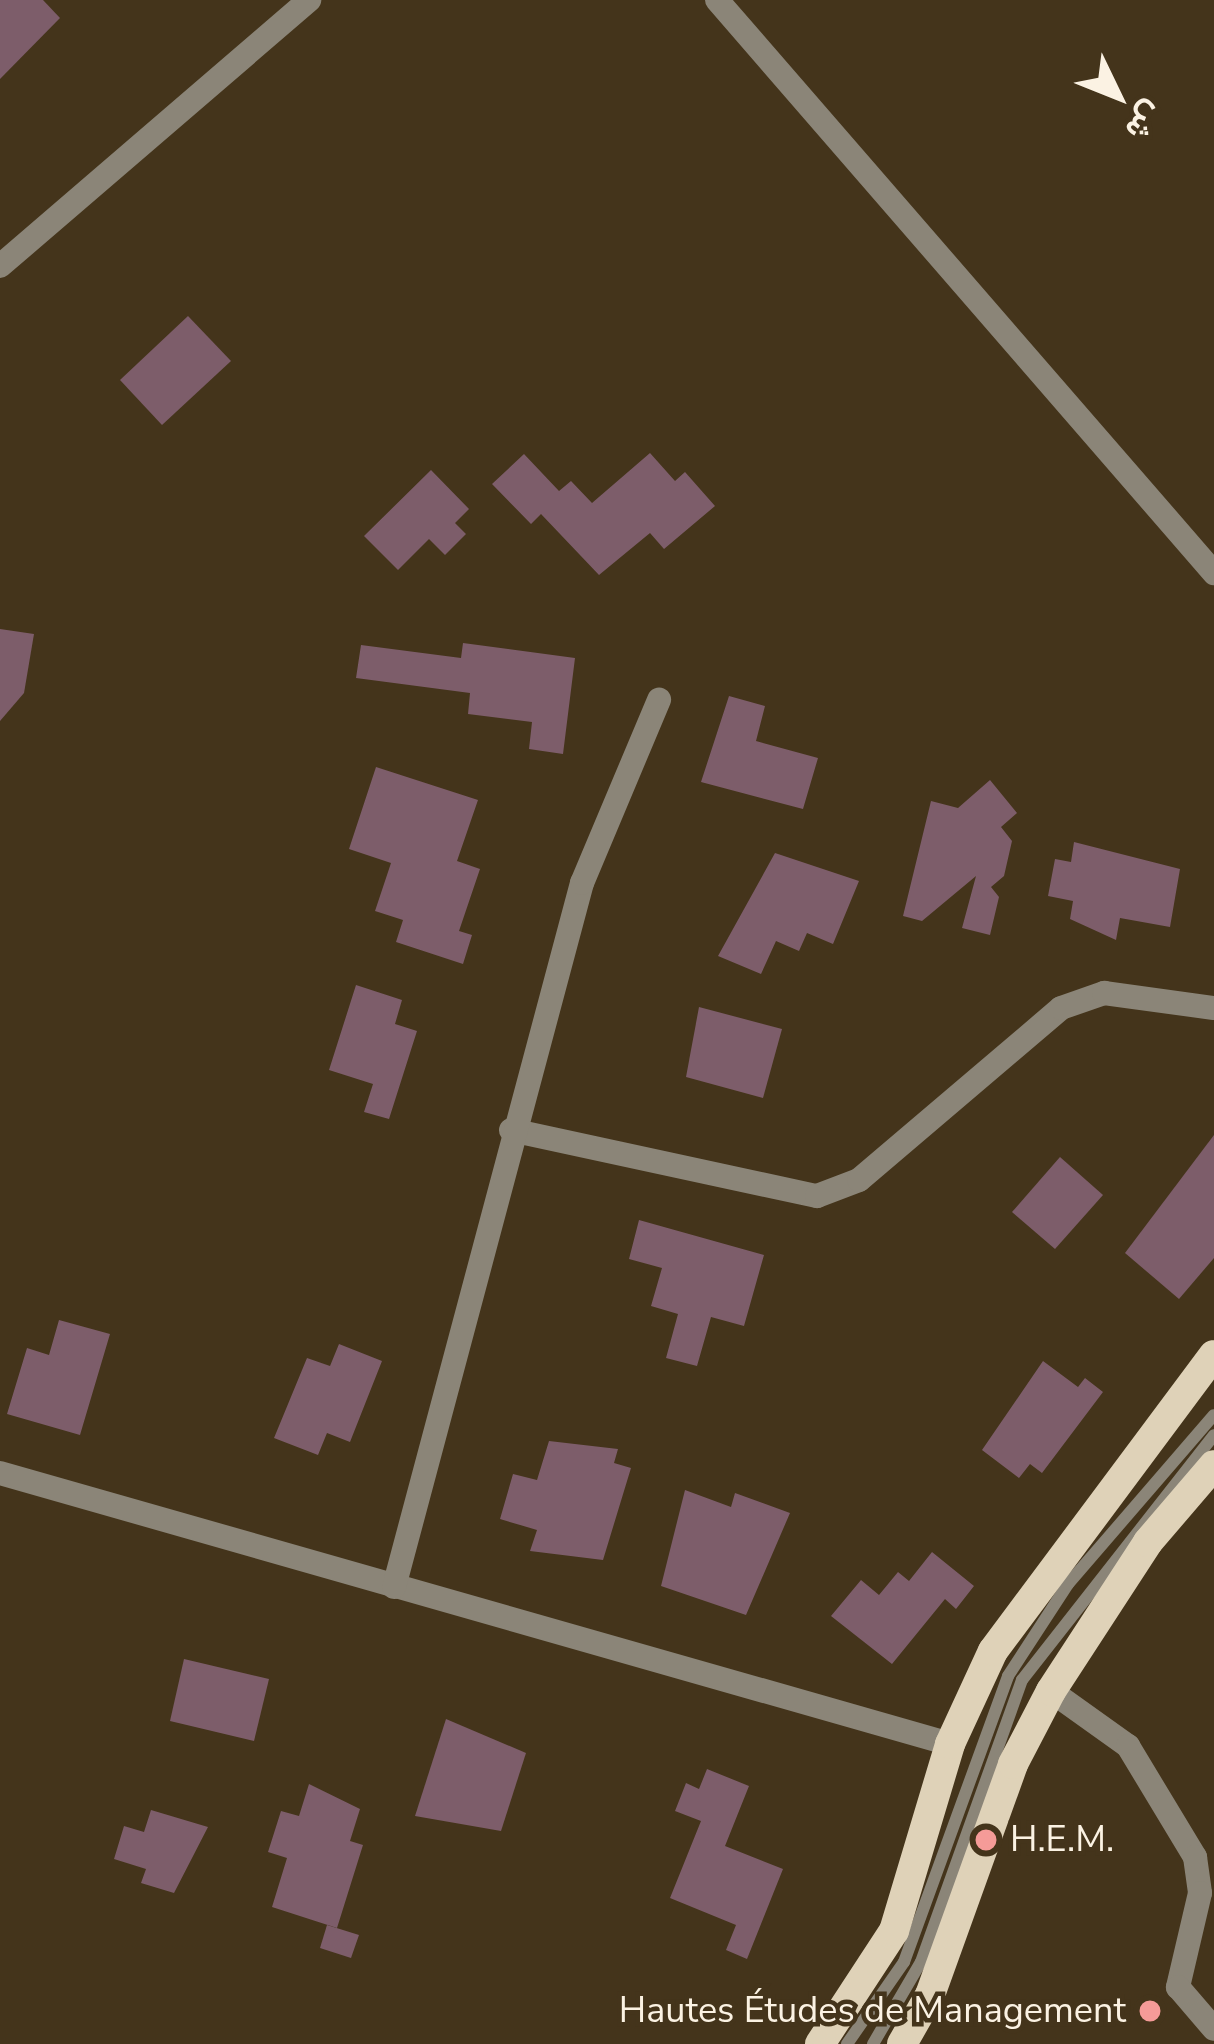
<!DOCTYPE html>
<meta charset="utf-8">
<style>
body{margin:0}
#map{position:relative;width:1214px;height:2044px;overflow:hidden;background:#44341b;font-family:"Nunito Sans",Vazirmatn,sans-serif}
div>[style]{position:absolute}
.building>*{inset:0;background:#7d5d6a}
.service>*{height:12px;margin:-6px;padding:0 6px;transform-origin:6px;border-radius:6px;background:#8b8578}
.minor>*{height:24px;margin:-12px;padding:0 12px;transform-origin:12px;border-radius:12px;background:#8b8578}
.primary>*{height:30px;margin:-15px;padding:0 15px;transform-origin:15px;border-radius:15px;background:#dfd2b8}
.dots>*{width:33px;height:33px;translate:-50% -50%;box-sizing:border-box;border:6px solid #44341b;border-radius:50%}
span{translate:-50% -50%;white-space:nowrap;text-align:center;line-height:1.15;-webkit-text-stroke:9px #44341b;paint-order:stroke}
.poi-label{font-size:36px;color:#fbf2e3}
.left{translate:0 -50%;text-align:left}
.right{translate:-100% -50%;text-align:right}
.north{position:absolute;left:1058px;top:36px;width:120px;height:120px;-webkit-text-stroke:9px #44341b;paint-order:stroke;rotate:133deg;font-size:33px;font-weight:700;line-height:48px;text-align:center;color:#fbf2e3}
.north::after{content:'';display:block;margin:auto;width:42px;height:54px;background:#fbf2e3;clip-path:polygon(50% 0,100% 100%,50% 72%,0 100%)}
</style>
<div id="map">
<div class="building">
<i style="clip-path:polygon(0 0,43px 0,60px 18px,0 79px)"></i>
<i style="clip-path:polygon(188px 316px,231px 361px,162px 425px,120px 380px)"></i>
<i style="clip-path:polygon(650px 453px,675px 481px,685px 472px,715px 506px,664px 549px,650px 533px,599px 575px,541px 514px,531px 524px,492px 484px,524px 454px,559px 491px,571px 481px,592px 503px)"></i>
<i style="clip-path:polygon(431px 470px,469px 509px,455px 523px,466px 534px,445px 555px,429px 539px,398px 570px,364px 536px)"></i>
<i style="clip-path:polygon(0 629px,34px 634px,24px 693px,0 721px)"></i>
<i style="clip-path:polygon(463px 643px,575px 658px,563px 754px,529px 749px,532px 722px,468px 714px,470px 693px,356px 678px,361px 645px,461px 658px)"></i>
<i style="clip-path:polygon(729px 696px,765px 706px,756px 741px,818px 758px,803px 809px,701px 782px)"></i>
<i style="clip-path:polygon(376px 767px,478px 800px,457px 861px,480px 869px,459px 931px,472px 935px,463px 964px,396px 942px,403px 920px,375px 911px,391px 863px,349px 849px)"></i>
<i style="clip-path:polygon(990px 780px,1017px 813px,1001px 827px,1012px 841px,1004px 876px,991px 887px,999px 897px,990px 935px,962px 928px,976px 876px,922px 921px,903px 916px,931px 801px,958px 808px)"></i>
<i style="clip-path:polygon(1074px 842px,1180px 869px,1170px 927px,1120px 918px,1116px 940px,1070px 919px,1073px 901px,1048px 896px,1055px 859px,1071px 862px)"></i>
<i style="clip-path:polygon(775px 853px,859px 881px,833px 944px,807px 933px,799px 951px,776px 941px,761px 974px,718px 956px)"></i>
<i style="clip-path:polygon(356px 985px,402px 1000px,395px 1024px,417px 1031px,389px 1119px,364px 1112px,373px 1084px,329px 1070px)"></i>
<i style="clip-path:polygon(699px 1007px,782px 1029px,763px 1098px,686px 1077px)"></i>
<i style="clip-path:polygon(1214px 1135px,1214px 1258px,1179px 1299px,1125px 1253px)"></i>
<i style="clip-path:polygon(1060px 1157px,1103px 1195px,1055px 1249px,1012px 1212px)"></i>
<i style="clip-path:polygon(639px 1220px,764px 1255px,744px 1326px,711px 1317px,697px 1366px,666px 1358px,678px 1314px,651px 1306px,662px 1268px,629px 1259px)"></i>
<i style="clip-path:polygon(59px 1320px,110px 1334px,80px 1435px,7px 1414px,27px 1348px,49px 1355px)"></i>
<i style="clip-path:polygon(339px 1344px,382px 1361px,350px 1442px,327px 1433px,318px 1455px,274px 1438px,307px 1358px,330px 1366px)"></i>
<i style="clip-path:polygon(1043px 1361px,1078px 1387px,1085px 1378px,1103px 1392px,1042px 1473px,1030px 1464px,1019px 1478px,982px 1450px)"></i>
<i style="clip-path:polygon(549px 1441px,618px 1449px,614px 1463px,631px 1468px,603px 1560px,530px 1551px,537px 1530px,500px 1519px,513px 1474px,537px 1480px)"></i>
<i style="clip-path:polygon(685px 1490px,731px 1507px,735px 1493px,790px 1513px,746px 1615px,661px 1586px)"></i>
<i style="clip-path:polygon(932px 1552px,974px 1586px,956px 1609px,945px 1599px,892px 1664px,831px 1616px,861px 1580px,879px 1595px,898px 1572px,909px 1581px)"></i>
<i style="clip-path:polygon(184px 1659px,269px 1679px,254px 1741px,170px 1721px)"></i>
<i style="clip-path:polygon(446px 1719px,526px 1753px,501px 1831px,415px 1816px)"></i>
<i style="clip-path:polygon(707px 1769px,749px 1786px,725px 1846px,783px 1869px,747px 1959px,726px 1950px,736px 1925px,670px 1898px,701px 1821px,675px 1811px,686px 1783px,699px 1789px)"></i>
<i style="clip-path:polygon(309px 1784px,360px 1809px,350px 1841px,363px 1845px,337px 1928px,272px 1907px,287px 1858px,268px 1852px,281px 1811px,299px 1816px)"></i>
<i style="clip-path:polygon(151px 1810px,208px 1827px,174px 1893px,141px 1883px,146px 1869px,114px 1859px,124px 1826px,144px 1832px)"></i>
<i style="clip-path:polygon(327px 1925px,359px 1935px,351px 1958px,320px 1948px)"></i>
</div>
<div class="service">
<i style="left:847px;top:2044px;width:100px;rotate:-55.2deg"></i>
<i style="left:904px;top:1962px;width:304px;rotate:-70deg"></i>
<i style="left:1008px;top:1676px;width:110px;rotate:-56.9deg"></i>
<i style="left:1068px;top:1584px;width:223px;rotate:-49.2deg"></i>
<i style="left:873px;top:2044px;width:95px;rotate:-59.7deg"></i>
<i style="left:921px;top:1962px;width:300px;rotate:-70.3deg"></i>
<i style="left:1022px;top:1680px;width:311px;rotate:-51.9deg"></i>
</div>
<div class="minor">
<i style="left:717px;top:0;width:759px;rotate:49.06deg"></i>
<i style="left:0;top:266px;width:408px;rotate:-40.7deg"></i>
<i style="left:511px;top:1130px;width:313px;rotate:12.2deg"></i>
<i style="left:817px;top:1196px;width:45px;rotate:-20.9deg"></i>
<i style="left:859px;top:1180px;width:265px;rotate:-40.4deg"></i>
<i style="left:1061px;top:1008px;width:46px;rotate:-19.2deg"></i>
<i style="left:1104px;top:993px;width:111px;rotate:7.8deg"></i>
<i style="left:0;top:1473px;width:988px;rotate:15.92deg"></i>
<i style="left:394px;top:1587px;width:729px;rotate:-75.05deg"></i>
<i style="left:582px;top:883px;width:199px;rotate:-67.2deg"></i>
<i style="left:1051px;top:1691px;width:95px;rotate:35.5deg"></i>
<i style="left:1128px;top:1746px;width:130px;rotate:58.9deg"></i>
<i style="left:1195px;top:1857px;width:36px;rotate:82deg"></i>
<i style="left:1200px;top:1893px;width:97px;rotate:103.2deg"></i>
<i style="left:1178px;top:1987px;width:55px;rotate:49.4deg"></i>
</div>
<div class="primary">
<i style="left:820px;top:2044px;width:135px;rotate:-56.8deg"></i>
<i style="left:894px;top:1931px;width:195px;rotate:-73.3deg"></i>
<i style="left:950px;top:1744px;width:102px;rotate:-65.2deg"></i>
<i style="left:993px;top:1651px;width:369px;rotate:-53.3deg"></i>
<i style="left:902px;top:2044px;width:56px;rotate:-60.3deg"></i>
<i style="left:930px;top:1995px;width:245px;rotate:-70.2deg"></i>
<i style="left:1013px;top:1764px;width:82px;rotate:-62.5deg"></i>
<i style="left:1051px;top:1691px;width:178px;rotate:-56.9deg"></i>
<i style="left:1148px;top:1542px;width:101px;rotate:-49.4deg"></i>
</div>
<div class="dots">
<i style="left:986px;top:1840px;background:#f59b98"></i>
<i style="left:1150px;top:2011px;background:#f59b98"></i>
</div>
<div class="poi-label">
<span class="left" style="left:1010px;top:1840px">H.E.M.</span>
<span class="right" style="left:1126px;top:2011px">Hautes Études de Management</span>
</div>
<div class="north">ش</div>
</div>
